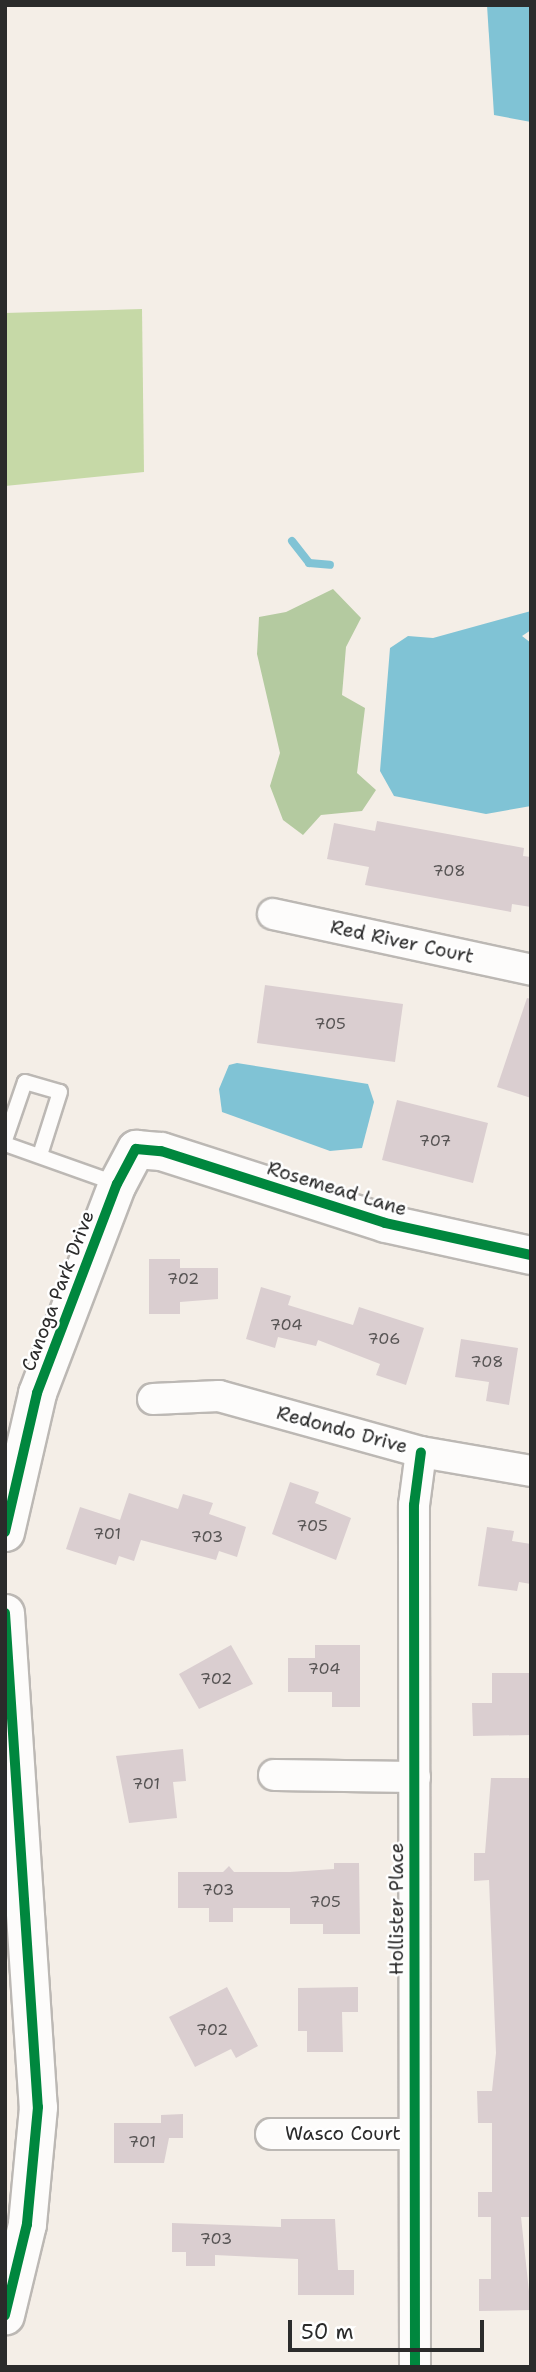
<!DOCTYPE html>
<style>
body{margin:0}
#map{position:relative;width:536px;height:2372px;overflow:hidden;background:#f4eee7;font-family:"Shantell Sans",sans-serif}
div>[style]{position:absolute}
.green>*{inset:0;background:#c6d9a7}
.forest>*{inset:0;background:#b4caa0}
.water>*{inset:0;background:#80c3d5}
.stream>*{height:8px;margin:-4px;padding:0 4px;transform-origin:4px;border-radius:4px;background:#80c3d5}
.building>*{inset:0;background:#daced0}
.roads{filter:drop-shadow(2px 0 #bcb8b4) drop-shadow(-2px 0 #bcb8b4) drop-shadow(0 2px #bcb8b4) drop-shadow(0 -2px #bcb8b4)}
.service>*{height:14px;margin:-7px;padding:0 7px;transform-origin:7px;border-radius:7px;background:#fdfcfb}
.minor>*{height:30px;margin:-15px;padding:0 15px;transform-origin:15px;border-radius:15px;background:#fdfcfb}
.tertiary>*{height:37px;margin:-18.5px;padding:0 18.5px;transform-origin:18.5px;border-radius:18.5px;background:#fdfcfb}
.cycleway>*{height:10px;margin:-5px;padding:0 5px;transform-origin:5px;border-radius:5px;background:#00873e}
span{translate:-50% -50%;white-space:nowrap;text-align:center;line-height:1.15;-webkit-text-stroke:5px #fff;paint-order:stroke}
.number-label{font-size:16px;color:#575454}
.number-label span{-webkit-text-stroke-width:0}
.street-label{font-size:19px;color:#2b2b2b}
.frame{position:absolute;inset:0;border:7px solid #2b2b2b;pointer-events:none}
.scale{position:absolute;left:288px;top:2320px;width:196px;height:32px;box-sizing:border-box;border:4px solid #2b2b2b;border-top:0;padding-left:9px;font-size:21px;line-height:24px;white-space:nowrap;color:#2b2b2b;-webkit-text-stroke:5px #fff;paint-order:stroke}
</style>
<div id="map">
<div class="green">
<i style="clip-path:polygon(142px 309px,144px 472px,5px 486px,5px 313px)"></i>
</div>
<div class="forest">
<i style="clip-path:polygon(333px 589px,361px 618px,346px 647px,342px 695px,365px 708px,357px 773px,376px 790px,362px 811px,321px 815px,303px 835px,283px 820px,270px 786px,280px 753px,257px 654px,259px 617px,286px 612px)"></i>
</div>
<div class="water">
<i style="clip-path:polygon(487px 5px,531px 5px,531px 122px,494px 115px)"></i>
<i style="clip-path:polygon(531px 611px,531px 630px,522px 636px,531px 643px,531px 806px,486px 814px,394px 796px,380px 771px,390px 648px,408px 636px,433px 638px)"></i>
<i style="clip-path:polygon(237px 1063px,368px 1084px,374px 1102px,362px 1148px,330px 1151px,222px 1112px,219px 1089px,229px 1065px)"></i>
</div>
<div class="stream">
<i style="left:292px;top:541px;width:28px;rotate:52deg"></i>
<i style="left:309px;top:563px;width:21px;rotate:5deg"></i>
</div>
<div class="building">
<i style="clip-path:polygon(377px 821px,524px 848px,523px 856px,531px 857px,531px 907px,512px 904px,511px 912px,365px 885px,369px 867px,327px 859px,334px 823px,375px 831px)"></i>
<i style="clip-path:polygon(265px 985px,403px 1004px,395px 1062px,257px 1043px)"></i>
<i style="clip-path:polygon(527px 998px,531px 999px,531px 1098px,497px 1087px)"></i>
<i style="clip-path:polygon(397px 1100px,488px 1123px,473px 1183px,382px 1160px)"></i>
<i style="clip-path:polygon(149px 1259px,180px 1259px,180px 1268px,218px 1268px,218px 1299px,180px 1302px,180px 1314px,149px 1314px)"></i>
<i style="clip-path:polygon(261px 1287px,291px 1296px,288px 1305px,353px 1325px,359px 1307px,424px 1328px,406px 1385px,376px 1375px,380px 1364px,318px 1340px,316px 1346px,278px 1337px,275px 1348px,246px 1339px)"></i>
<i style="clip-path:polygon(461px 1339px,518px 1348px,509px 1405px,486px 1401px,489px 1382px,455px 1377px)"></i>
<i style="clip-path:polygon(290px 1482px,319px 1492px,315px 1503px,351px 1518px,336px 1560px,272px 1534px)"></i>
<i style="clip-path:polygon(129px 1493px,178px 1509px,183px 1494px,213px 1503px,209px 1514px,246px 1527px,237px 1557px,219px 1551px,216px 1560px,141px 1540px,134px 1561px,119px 1556px,116px 1565px,66px 1549px,80px 1507px,120px 1520px)"></i>
<i style="clip-path:polygon(487px 1527px,514px 1531px,512px 1541px,531px 1544px,531px 1584px,519px 1582px,517px 1591px,478px 1586px)"></i>
<i style="clip-path:polygon(231px 1645px,253px 1684px,199px 1709px,179px 1674px)"></i>
<i style="clip-path:polygon(315px 1645px,360px 1645px,360px 1707px,332px 1707px,332px 1692px,288px 1692px,288px 1658px,315px 1658px)"></i>
<i style="clip-path:polygon(492px 1673px,531px 1673px,531px 1735px,473px 1736px,472px 1703px,492px 1703px)"></i>
<i style="clip-path:polygon(183px 1749px,186px 1781px,173px 1782px,177px 1818px,129px 1823px,116px 1756px)"></i>
<i style="clip-path:polygon(491px 1778px,531px 1778px,531px 2217px,521px 2217px,531px 2310px,479px 2311px,479px 2279px,491px 2279px,491px 2217px,478px 2217px,478px 2192px,492px 2192px,492px 2123px,478px 2123px,477px 2091px,492px 2091px,496px 2053px,489px 1880px,474px 1881px,474px 1853px,485px 1853px)"></i>
<i style="clip-path:polygon(334px 1863px,359px 1863px,360px 1934px,323px 1934px,323px 1924px,290px 1924px,290px 1908px,233px 1908px,233px 1922px,209px 1922px,209px 1908px,178px 1908px,178px 1872px,223px 1872px,229px 1866px,234px 1872px,290px 1872px,334px 1869px)"></i>
<i style="clip-path:polygon(227px 1987px,258px 2046px,236px 2058px,231px 2049px,195px 2067px,169px 2017px)"></i>
<i style="clip-path:polygon(358px 1987px,358px 2012px,342px 2012px,343px 2052px,307px 2052px,307px 2031px,298px 2031px,298px 1988px)"></i>
<i style="clip-path:polygon(183px 2114px,183px 2138px,169px 2138px,164px 2163px,114px 2163px,114px 2123px,161px 2123px,161px 2115px)"></i>
<i style="clip-path:polygon(281px 2219px,335px 2219px,338px 2270px,354px 2270px,354px 2295px,298px 2295px,298px 2259px,215px 2255px,215px 2266px,186px 2266px,186px 2252px,172px 2252px,172px 2223px,281px 2227px)"></i>
</div>
<div class="roads">
<div class="service">
<i style="left:5px;top:1140px;width:61px;rotate:-71deg"></i>
<i style="left:25px;top:1082px;width:36px;rotate:16deg"></i>
<i style="left:60px;top:1092px;width:66px;rotate:107.6deg"></i>
<i style="left:5px;top:1144px;width:117px;rotate:19.5deg"></i>
</div>
<div class="minor">
<i style="left:273px;top:914px;width:264px;rotate:12.2deg"></i>
<i style="left:153px;top:1399px;width:66px;rotate:-2.6deg"></i>
<i style="left:219px;top:1396px;width:210px;rotate:15.5deg"></i>
<i style="left:421px;top:1452px;width:112px;rotate:9.8deg"></i>
<i style="left:274px;top:1775px;width:141px;rotate:0.8deg"></i>
<i style="left:271px;top:2134px;width:143px"></i>
<i style="left:415px;top:2367px;width:862px;rotate:-90.07deg"></i>
<i style="left:414px;top:1505px;width:53px;rotate:-82.5deg"></i>
</div>
<div class="tertiary">
<i style="left:5px;top:1532px;width:143px;rotate:-77deg"></i>
<i style="left:37px;top:1393px;width:224px;rotate:-69.1deg"></i>
<i style="left:117px;top:1184px;width:40px;rotate:-62deg"></i>
<i style="left:136px;top:1149px;width:25px;rotate:5deg"></i>
<i style="left:161px;top:1151px;width:235px;rotate:17.8deg"></i>
<i style="left:385px;top:1223px;width:149px;rotate:12.4deg"></i>
<i style="left:5px;top:1613px;width:495px;rotate:86.2deg"></i>
<i style="left:38px;top:2107px;width:118px;rotate:95.4deg"></i>
<i style="left:27px;top:2224px;width:94px;rotate:103.6deg"></i>
</div>
</div>
<div class="cycleway">
<i style="left:5px;top:1532px;width:143px;rotate:-77deg"></i>
<i style="left:37px;top:1393px;width:224px;rotate:-69.1deg"></i>
<i style="left:117px;top:1184px;width:40px;rotate:-62deg"></i>
<i style="left:136px;top:1149px;width:25px;rotate:5deg"></i>
<i style="left:161px;top:1151px;width:235px;rotate:17.8deg"></i>
<i style="left:385px;top:1223px;width:149px;rotate:12.4deg"></i>
<i style="left:5px;top:1613px;width:495px;rotate:86.2deg"></i>
<i style="left:38px;top:2107px;width:118px;rotate:95.4deg"></i>
<i style="left:27px;top:2224px;width:94px;rotate:103.6deg"></i>
<i style="left:415px;top:2367px;width:862px;rotate:-90.07deg"></i>
<i style="left:414px;top:1505px;width:53px;rotate:-82.5deg"></i>
</div>
<div class="number-label">
<span style="left:449px;top:871px">708</span>
<span style="left:330px;top:1024px">705</span>
<span style="left:435px;top:1141px">707</span>
<span style="left:183px;top:1279px">702</span>
<span style="left:286px;top:1325px">704</span>
<span style="left:384px;top:1339px">706</span>
<span style="left:487px;top:1362px">708</span>
<span style="left:312px;top:1526px">705</span>
<span style="left:107px;top:1534px">701</span>
<span style="left:207px;top:1537px">703</span>
<span style="left:324px;top:1669px">704</span>
<span style="left:216px;top:1679px">702</span>
<span style="left:146px;top:1784px">701</span>
<span style="left:218px;top:1890px">703</span>
<span style="left:325px;top:1902px">705</span>
<span style="left:212px;top:2030px">702</span>
<span style="left:142px;top:2142px">701</span>
<span style="left:216px;top:2239px">703</span>
</div>
<div class="street-label">
<span style="left:402px;top:942px;rotate:12deg">Red River Court</span>
<span style="left:337px;top:1189px;rotate:17deg">Rosemead Lane</span>
<span style="left:58px;top:1291px;rotate:-69deg">Canoga Park Drive</span>
<span style="left:342px;top:1430px;rotate:15deg">Redondo Drive</span>
<span style="left:397px;top:1909px;rotate:-90deg">Hollister Place</span>
<span style="left:343px;top:2134px">Wasco Court</span>
</div>
<div class="frame"></div>
<div class="scale">50 m</div>
</div>
